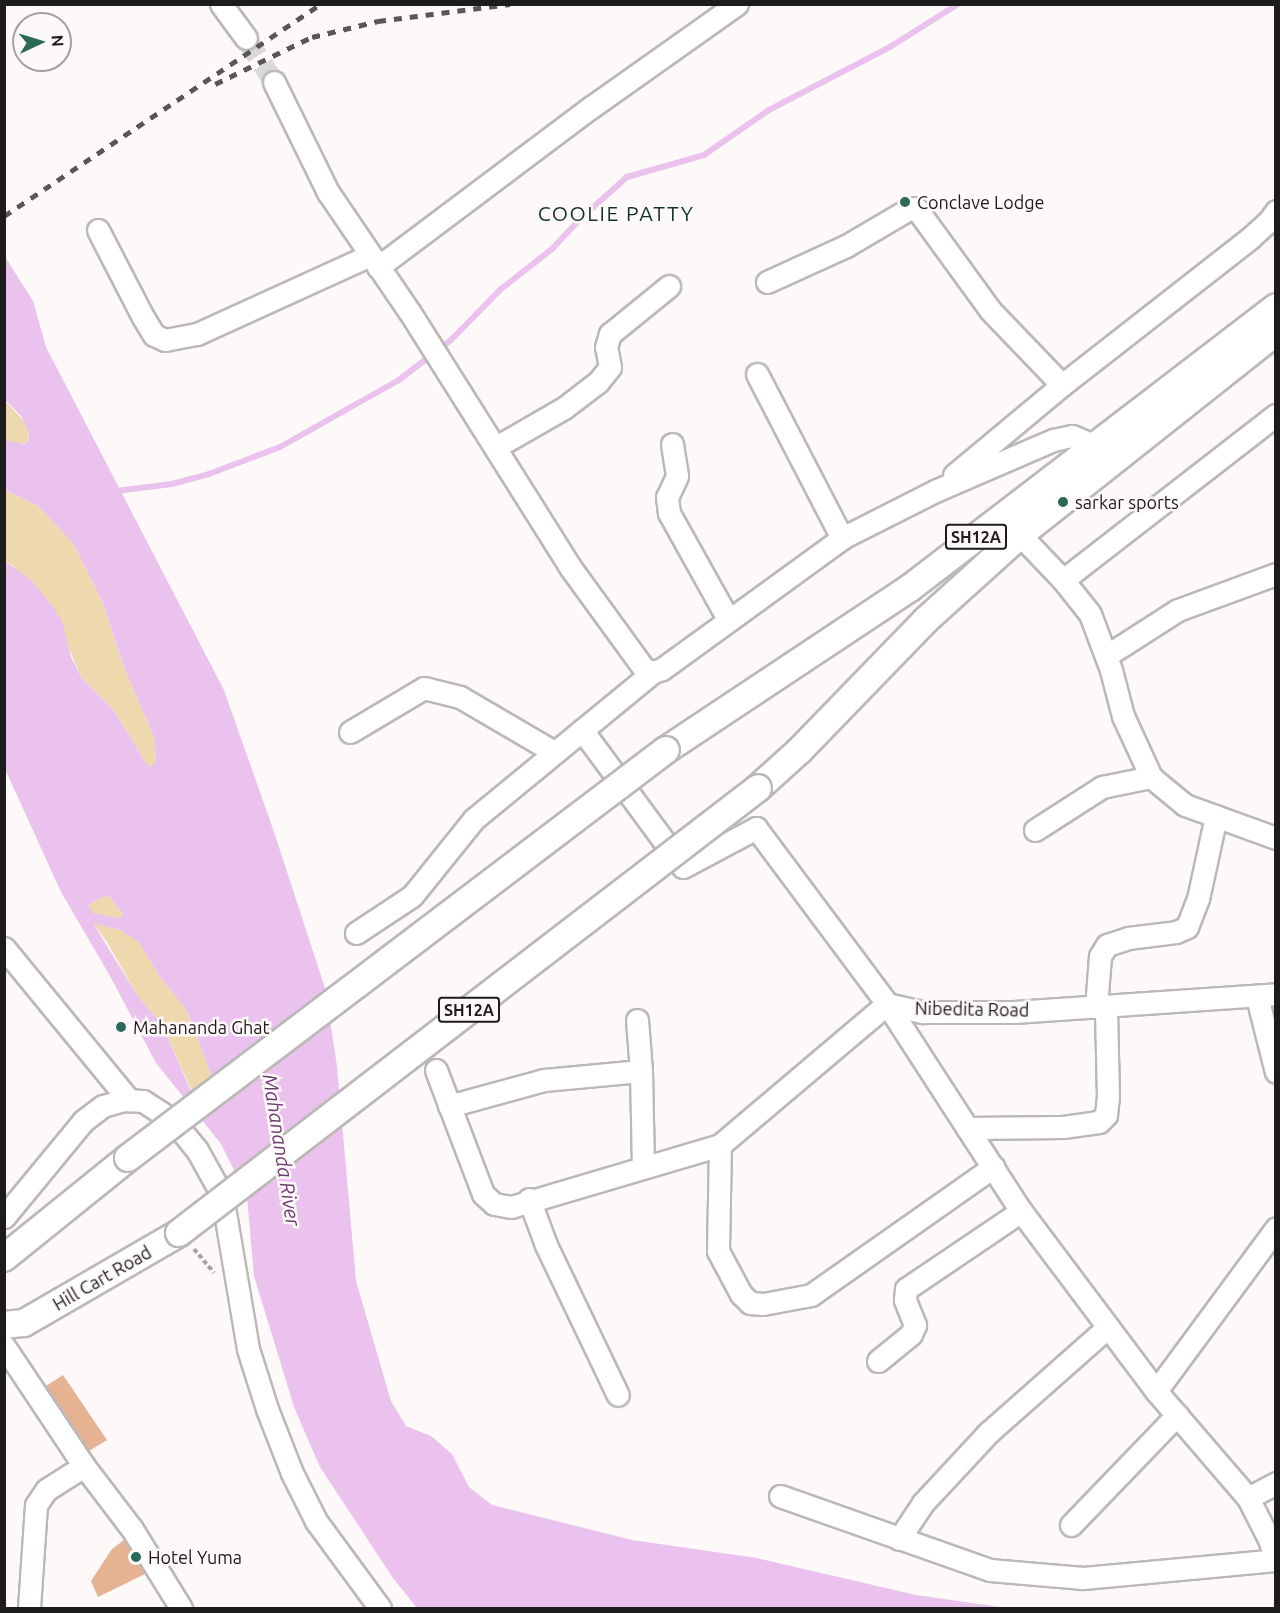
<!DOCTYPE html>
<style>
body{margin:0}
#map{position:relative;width:1280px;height:1613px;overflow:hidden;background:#fdf9f9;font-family:Ubuntu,sans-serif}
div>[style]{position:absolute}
.green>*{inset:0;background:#eed8ae}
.water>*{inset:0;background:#ebc2ed}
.stream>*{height:6px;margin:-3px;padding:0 3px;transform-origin:3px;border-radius:3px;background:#ebc2ed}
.building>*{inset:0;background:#e5b292}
.minor-tunnel>*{height:21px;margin-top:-10.5px;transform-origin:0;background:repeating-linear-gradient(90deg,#dbd8d8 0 21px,transparent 0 31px)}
.path>*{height:4px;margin-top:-2px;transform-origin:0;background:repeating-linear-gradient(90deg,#a5a2a2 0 4.5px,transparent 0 7.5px)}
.roads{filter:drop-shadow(2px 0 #bcb8b8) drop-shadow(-2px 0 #bcb8b8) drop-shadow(0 2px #bcb8b8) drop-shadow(0 -2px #bcb8b8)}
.minor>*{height:21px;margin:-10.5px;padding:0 10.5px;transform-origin:10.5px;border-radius:10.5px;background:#fff}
.major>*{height:26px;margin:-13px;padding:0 13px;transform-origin:13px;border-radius:13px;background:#fff}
.rail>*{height:4.5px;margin-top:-2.25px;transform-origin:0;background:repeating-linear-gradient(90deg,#585656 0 8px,transparent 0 16px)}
.bridges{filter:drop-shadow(2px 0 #bcb8b8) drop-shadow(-2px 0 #bcb8b8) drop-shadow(0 2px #bcb8b8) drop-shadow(0 -2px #bcb8b8)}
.major-bridge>*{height:26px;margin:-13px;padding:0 13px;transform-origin:13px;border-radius:13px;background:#fff}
.dots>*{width:16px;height:16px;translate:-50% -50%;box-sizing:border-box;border:3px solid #fdf9f9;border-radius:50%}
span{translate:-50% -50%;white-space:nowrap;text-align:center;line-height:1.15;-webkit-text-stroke:5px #fdf9f9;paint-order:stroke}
.shield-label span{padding:2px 4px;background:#fdf9f9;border:2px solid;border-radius:4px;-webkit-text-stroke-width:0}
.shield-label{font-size:16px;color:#1d1b1b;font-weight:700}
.poi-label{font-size:18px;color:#1d1b1b}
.left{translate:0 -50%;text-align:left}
.street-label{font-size:18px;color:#1d1b1b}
.water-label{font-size:20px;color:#6e3c72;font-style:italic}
.quarter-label{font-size:21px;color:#13322a;letter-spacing:1.5px}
.frame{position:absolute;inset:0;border:6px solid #1d1b1b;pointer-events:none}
.north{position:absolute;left:12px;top:12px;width:60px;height:60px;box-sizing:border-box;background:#fdf9f9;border:2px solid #a3a0a0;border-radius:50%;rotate:86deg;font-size:16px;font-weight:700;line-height:24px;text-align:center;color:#1d1b1b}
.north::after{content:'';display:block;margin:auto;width:21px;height:27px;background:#296a59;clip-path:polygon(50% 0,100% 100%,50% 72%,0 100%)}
</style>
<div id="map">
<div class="green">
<i style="clip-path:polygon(4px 400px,27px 424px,29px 433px,27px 443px,18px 444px,5px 440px)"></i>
<i style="clip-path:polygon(5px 490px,38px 506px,73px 543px,102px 601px,123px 665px,154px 737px,156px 760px,154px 766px,150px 767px,146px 763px,112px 708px,82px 678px,68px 647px,13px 566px,5px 561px)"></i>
<i style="clip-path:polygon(108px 895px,123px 914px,120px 918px,92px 913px,88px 905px)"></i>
<i style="clip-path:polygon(92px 922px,120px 930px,138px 940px,160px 977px,187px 1011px,213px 1079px,198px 1105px,162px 1024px,137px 995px,107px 942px)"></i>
</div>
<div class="water">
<i style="clip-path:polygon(evenodd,4px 255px,33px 301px,46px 347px,224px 690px,274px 832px,325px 988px,337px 1066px,356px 1281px,391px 1401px,406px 1426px,431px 1436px,452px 1454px,469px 1487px,492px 1505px,632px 1540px,757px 1558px,916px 1595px,1007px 1608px,417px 1608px,393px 1578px,320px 1467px,294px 1407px,254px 1276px,247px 1197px,238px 1178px,221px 1144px,156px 1063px,110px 976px,61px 892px,5px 769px,5px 561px,32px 581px,53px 607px,62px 621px,71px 657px,82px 678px,112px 708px,146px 763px,151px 767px,156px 760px,154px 737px,123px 665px,102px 601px,73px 543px,38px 506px,5px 490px,5px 440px,24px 444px,28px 442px,29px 433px,21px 416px,5px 400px,4px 255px,108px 895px,123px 914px,120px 918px,93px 913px,88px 905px,108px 895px,4px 255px,93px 923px,120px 930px,138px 941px,160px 977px,187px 1011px,213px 1079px,197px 1105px,162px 1024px,137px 995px,93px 923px)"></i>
</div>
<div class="stream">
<i style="left:116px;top:491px;width:56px;rotate:-7.1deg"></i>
<i style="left:172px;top:484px;width:38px;rotate:-15deg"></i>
<i style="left:209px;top:474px;width:76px;rotate:-20.8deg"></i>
<i style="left:280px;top:447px;width:137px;rotate:-29.4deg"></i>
<i style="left:399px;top:380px;width:66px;rotate:-37.6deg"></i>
<i style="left:451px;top:340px;width:71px;rotate:-45.6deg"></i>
<i style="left:501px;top:289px;width:65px;rotate:-38.1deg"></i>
<i style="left:552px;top:249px;width:41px;rotate:-47deg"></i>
<i style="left:580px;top:219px;width:63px;rotate:-41.8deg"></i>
<i style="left:627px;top:177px;width:80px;rotate:-15.9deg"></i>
<i style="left:704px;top:155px;width:79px;rotate:-34.7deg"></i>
<i style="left:769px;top:110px;width:136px;rotate:-27.5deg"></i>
<i style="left:890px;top:47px;width:80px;rotate:-32.3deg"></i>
</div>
<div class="building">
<i style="clip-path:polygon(63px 1375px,107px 1440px,89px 1451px,46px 1386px)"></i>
<i style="clip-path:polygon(124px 1540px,145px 1574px,98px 1597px,91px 1581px,112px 1549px)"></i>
</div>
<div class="minor-tunnel">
<i style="left:246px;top:38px;width:52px;rotate:57.5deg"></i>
</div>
<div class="path">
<i style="left:194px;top:1249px;width:31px;rotate:50deg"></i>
</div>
<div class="roads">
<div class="minor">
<i style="left:221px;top:4px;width:42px;rotate:53.7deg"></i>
<i style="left:274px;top:82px;width:123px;rotate:63.9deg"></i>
<i style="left:328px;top:192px;width:144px;rotate:55.8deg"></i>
<i style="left:409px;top:311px;width:302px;rotate:57.8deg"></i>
<i style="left:570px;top:567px;width:126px;rotate:54deg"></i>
<i style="left:644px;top:669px;width:9px;rotate:18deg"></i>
<i style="left:653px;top:672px;width:9px;rotate:-18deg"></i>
<i style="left:662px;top:669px;width:223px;rotate:-36deg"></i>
<i style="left:842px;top:538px;width:104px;rotate:-26.8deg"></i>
<i style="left:935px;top:491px;width:129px;rotate:-23.4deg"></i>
<i style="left:1053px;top:440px;width:19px;rotate:-12deg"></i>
<i style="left:1072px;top:436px;width:26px;rotate:23deg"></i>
<i style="left:98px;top:230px;width:98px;rotate:62.7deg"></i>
<i style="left:143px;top:317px;width:21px;rotate:59deg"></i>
<i style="left:154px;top:335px;width:12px;rotate:24deg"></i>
<i style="left:165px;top:340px;width:33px;rotate:-11deg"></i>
<i style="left:197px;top:334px;width:190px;rotate:-24.5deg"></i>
<i style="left:378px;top:267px;width:265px;rotate:-36.9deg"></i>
<i style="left:590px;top:108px;width:180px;rotate:-35.3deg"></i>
<i style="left:767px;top:282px;width:87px;rotate:-24.5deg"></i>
<i style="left:846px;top:246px;width:73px;rotate:-30.4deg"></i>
<i style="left:909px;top:209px;width:7px;rotate:-8deg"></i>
<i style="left:916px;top:208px;width:126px;rotate:54deg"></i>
<i style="left:990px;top:310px;width:104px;rotate:46.2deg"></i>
<i style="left:757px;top:374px;width:185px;rotate:62.6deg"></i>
<i style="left:672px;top:444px;width:32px;rotate:81deg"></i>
<i style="left:677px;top:476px;width:23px;rotate:115deg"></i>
<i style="left:667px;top:497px;width:16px;rotate:83deg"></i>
<i style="left:669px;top:513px;width:121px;rotate:60.9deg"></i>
<i style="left:496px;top:447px;width:78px;rotate:-29.8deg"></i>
<i style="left:564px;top:408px;width:43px;rotate:-37.4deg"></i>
<i style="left:598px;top:382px;width:19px;rotate:-51deg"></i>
<i style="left:610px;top:367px;width:20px;rotate:-101deg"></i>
<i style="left:606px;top:347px;width:14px;rotate:-73deg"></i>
<i style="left:610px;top:334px;width:76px;rotate:-39.1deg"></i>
<i style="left:954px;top:475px;width:141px;rotate:-39.8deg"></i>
<i style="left:1062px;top:385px;width:239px;rotate:-38deg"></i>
<i style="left:1250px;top:238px;width:25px;rotate:-42deg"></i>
<i style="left:1269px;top:221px;width:12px;rotate:-55deg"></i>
<i style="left:1020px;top:535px;width:62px;rotate:46.3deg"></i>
<i style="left:1063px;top:580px;width:43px;rotate:51.5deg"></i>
<i style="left:1090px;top:614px;width:60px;rotate:69.4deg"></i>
<i style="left:1111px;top:670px;width:48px;rotate:75.4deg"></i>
<i style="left:1123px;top:716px;width:67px;rotate:65.3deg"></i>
<i style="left:1151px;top:777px;width:44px;rotate:39.5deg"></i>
<i style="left:1185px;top:805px;width:97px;rotate:19.9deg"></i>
<i style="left:1063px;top:580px;width:269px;rotate:-37.8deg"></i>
<i style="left:1106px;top:656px;width:85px;rotate:-32.6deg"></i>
<i style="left:1178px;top:610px;width:104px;rotate:-20.2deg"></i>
<i style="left:582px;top:730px;width:170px;rotate:53.6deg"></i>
<i style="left:683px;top:867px;width:83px;rotate:-28.1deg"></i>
<i style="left:756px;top:828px;width:219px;rotate:53.3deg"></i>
<i style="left:887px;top:1004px;width:37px;rotate:13deg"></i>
<i style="left:923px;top:1012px;width:91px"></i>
<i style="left:1014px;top:1012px;width:263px;rotate:-3.9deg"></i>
<i style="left:350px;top:732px;width:86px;rotate:-30.7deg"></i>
<i style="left:424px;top:688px;width:37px;rotate:14deg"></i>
<i style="left:460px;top:697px;width:109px;rotate:30.3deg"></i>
<i style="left:1035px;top:830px;width:80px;rotate:-32.7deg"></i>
<i style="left:1102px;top:787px;width:50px;rotate:-11.5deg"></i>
<i style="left:356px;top:933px;width:67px;rotate:-33.5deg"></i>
<i style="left:412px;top:896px;width:99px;rotate:-51.2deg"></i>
<i style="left:474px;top:819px;width:232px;rotate:-39.4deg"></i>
<i style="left:4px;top:948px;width:197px;rotate:50.6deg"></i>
<i style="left:1257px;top:997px;width:77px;rotate:75.8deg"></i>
<i style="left:1096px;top:1007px;width:51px;rotate:-85.5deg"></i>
<i style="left:1100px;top:956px;width:13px;rotate:-58deg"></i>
<i style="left:1107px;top:945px;width:22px;rotate:-18deg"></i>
<i style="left:1128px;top:938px;width:48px;rotate:-7.1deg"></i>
<i style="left:1176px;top:932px;width:12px;rotate:-24deg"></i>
<i style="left:1187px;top:927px;width:30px;rotate:-69deg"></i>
<i style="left:1198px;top:899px;width:85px;rotate:-77.8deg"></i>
<i style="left:637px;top:1020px;width:51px;rotate:85.5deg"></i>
<i style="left:641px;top:1071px;width:96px;rotate:88.8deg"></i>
<i style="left:436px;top:1070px;width:133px;rotate:69.2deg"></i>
<i style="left:483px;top:1194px;width:15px;rotate:42deg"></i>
<i style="left:494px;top:1204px;width:17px;rotate:10deg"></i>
<i style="left:511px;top:1207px;width:218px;rotate:-16.5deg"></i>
<i style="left:720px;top:1145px;width:219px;rotate:-40.2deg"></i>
<i style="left:887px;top:1004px;width:247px;rotate:57.1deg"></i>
<i style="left:1021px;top:1211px;width:225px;rotate:53.1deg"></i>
<i style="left:1156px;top:1391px;width:141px;rotate:49.3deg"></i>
<i style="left:1248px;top:1498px;width:46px;rotate:62.9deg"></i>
<i style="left:1269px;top:1539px;width:22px;rotate:72deg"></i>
<i style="left:449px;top:1106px;width:98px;rotate:-15.3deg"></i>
<i style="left:544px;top:1080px;width:97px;rotate:-5.3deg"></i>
<i style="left:967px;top:1128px;width:96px;rotate:-0.6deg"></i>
<i style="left:1063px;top:1127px;width:36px;rotate:-8deg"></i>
<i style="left:1099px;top:1122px;width:10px;rotate:-45deg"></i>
<i style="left:1106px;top:1115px;width:18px;rotate:-84deg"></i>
<i style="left:1108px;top:1097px;width:90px;rotate:-91.3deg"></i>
<i style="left:720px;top:1145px;width:106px;rotate:91.1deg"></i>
<i style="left:718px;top:1251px;width:49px;rotate:61.9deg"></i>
<i style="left:741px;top:1294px;width:13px;rotate:45deg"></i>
<i style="left:750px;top:1303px;width:13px;rotate:4deg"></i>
<i style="left:763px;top:1304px;width:49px;rotate:-10.6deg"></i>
<i style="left:811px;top:1295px;width:223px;rotate:-35.1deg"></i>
<i style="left:529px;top:1199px;width:49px;rotate:69.7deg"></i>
<i style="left:546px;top:1245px;width:166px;rotate:64.4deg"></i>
<i style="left:4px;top:1217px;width:124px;rotate:-50.5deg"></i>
<i style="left:83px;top:1121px;width:25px;rotate:-37deg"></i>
<i style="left:103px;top:1106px;width:22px;rotate:-16deg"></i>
<i style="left:124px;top:1100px;width:19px;rotate:3deg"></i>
<i style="left:143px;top:1101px;width:30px;rotate:33deg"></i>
<i style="left:168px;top:1117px;width:23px;rotate:47deg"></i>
<i style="left:184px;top:1134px;width:21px;rotate:51deg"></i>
<i style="left:197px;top:1150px;width:51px;rotate:60.9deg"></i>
<i style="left:222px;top:1195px;width:156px;rotate:80.4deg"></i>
<i style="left:248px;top:1349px;width:63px;rotate:72.4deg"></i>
<i style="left:267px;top:1409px;width:69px;rotate:68.7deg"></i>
<i style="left:292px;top:1473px;width:54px;rotate:63.4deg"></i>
<i style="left:316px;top:1521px;width:108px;rotate:53.7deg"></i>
<i style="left:4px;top:1346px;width:144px;rotate:56.3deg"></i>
<i style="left:84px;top:1466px;width:79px;rotate:52.7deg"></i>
<i style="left:132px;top:1529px;width:93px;rotate:58.2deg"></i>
<i style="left:878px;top:1361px;width:43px;rotate:-39.3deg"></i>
<i style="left:911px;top:1334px;width:10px;rotate:-66deg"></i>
<i style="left:915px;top:1325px;width:27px;rotate:-112deg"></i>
<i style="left:905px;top:1300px;width:11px;rotate:-85deg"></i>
<i style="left:906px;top:1289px;width:139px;rotate:-34.1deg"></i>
<i style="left:1156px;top:1391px;width:202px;rotate:-53.6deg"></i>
<i style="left:780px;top:1496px;width:223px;rotate:19.4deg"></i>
<i style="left:990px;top:1570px;width:93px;rotate:4.9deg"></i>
<i style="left:1083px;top:1578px;width:194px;rotate:-5.3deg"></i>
<i style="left:1248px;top:1498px;width:32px;rotate:-28deg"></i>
<i style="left:1071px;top:1525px;width:153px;rotate:-46.1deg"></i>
<i style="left:899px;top:1539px;width:43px;rotate:-56.3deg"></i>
<i style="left:923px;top:1503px;width:96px;rotate:-47.1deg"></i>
<i style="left:988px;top:1433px;width:160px;rotate:-41.5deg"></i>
<i style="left:29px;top:1608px;width:103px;rotate:-86.1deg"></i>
<i style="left:36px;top:1505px;width:18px;rotate:-56deg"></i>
<i style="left:46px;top:1490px;width:45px;rotate:-32.3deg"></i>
</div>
<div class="major">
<i style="left:666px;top:750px;width:293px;rotate:-33.6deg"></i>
<i style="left:910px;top:588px;width:461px;rotate:-37.5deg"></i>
<i style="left:758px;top:788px;width:57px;rotate:-42.1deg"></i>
<i style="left:800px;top:750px;width:181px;rotate:-45.9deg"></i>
<i style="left:926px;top:620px;width:127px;rotate:-42.1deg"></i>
<i style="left:1020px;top:535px;width:327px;rotate:-38.4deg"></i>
<i style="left:4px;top:1258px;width:159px;rotate:-38.9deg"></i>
<i style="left:4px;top:1325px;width:20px;rotate:-6deg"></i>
<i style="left:24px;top:1323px;width:179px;rotate:-30.1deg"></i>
</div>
</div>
<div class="rail">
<i style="left:215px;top:84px;width:108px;rotate:-25.9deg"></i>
<i style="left:312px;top:37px;width:68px;rotate:-13.6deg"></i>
<i style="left:378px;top:21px;width:133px;rotate:-7.3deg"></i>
<i style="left:4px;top:216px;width:381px;rotate:-33.8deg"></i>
</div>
<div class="bridges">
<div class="major-bridge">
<i style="left:128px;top:1158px;width:675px;rotate:-37.18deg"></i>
<i style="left:179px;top:1233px;width:730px;rotate:-37.54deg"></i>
</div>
</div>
<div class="dots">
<i style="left:905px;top:202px;background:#296a59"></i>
<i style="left:1063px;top:502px;background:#296a59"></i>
<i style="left:121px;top:1027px;background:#296a59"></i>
<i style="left:136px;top:1557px;background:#296a59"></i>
</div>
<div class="shield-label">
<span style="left:976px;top:537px">SH12A</span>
<span style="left:469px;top:1010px">SH12A</span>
</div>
<div class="poi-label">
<span class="left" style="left:917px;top:202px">Conclave Lodge</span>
<span class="left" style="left:1075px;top:502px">sarkar sports</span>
<span class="left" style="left:133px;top:1027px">Mahananda Ghat</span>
<span class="left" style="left:148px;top:1557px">Hotel Yuma</span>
</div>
<div class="street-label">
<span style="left:972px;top:1009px;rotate:1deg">Nibedita Road</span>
<span style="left:102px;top:1278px;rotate:-30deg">Hill Cart Road</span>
</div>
<div class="water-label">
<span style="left:282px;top:1150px;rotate:81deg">Mahananda River</span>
</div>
<div class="quarter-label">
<span style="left:616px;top:213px">COOLIE PATTY</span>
</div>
<div class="frame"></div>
<div class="north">N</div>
</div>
